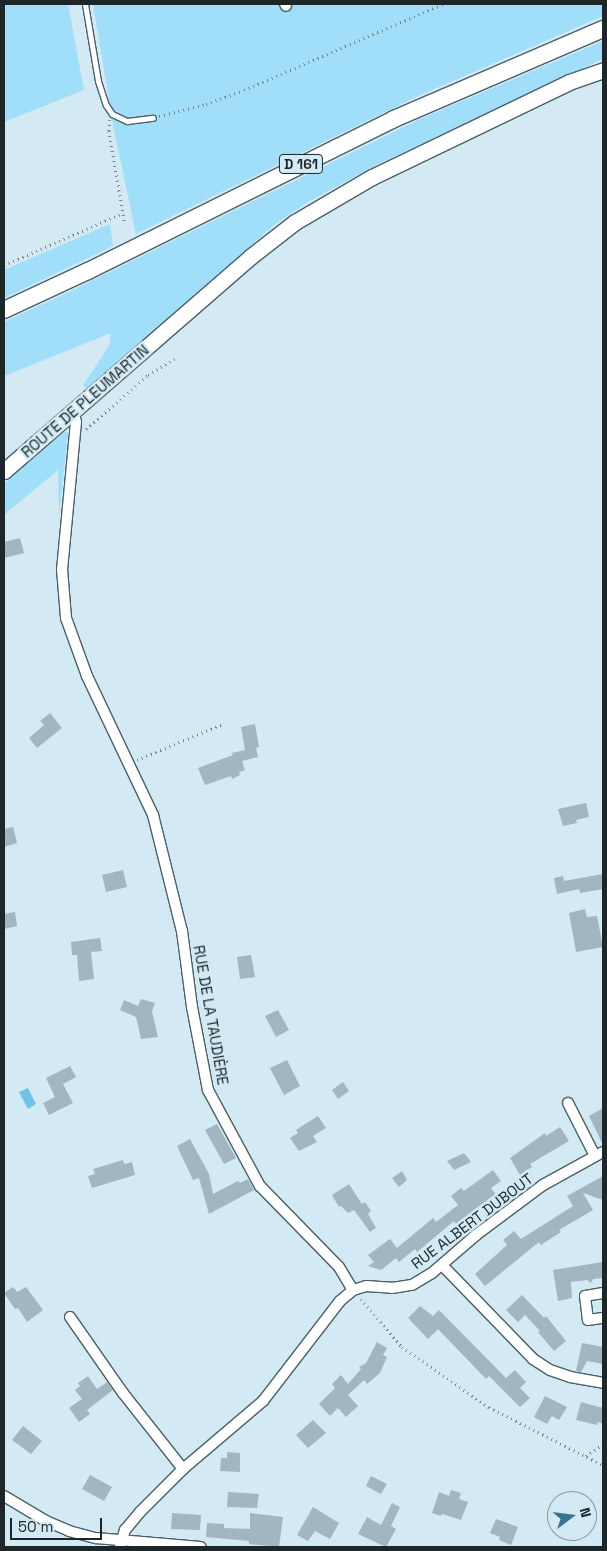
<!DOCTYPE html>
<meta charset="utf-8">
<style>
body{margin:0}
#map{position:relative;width:607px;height:1551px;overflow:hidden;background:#d3e9f4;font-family:"Space Grotesk",sans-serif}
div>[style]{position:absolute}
.green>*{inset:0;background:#a1def9}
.water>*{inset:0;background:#70c3e6}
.building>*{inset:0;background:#a1b6c0}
.path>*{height:2.5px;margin-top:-1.25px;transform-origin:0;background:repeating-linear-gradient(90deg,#74848a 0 1px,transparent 0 5px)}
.roads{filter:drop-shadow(1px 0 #4b5f68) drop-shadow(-1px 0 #4b5f68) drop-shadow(0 1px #4b5f68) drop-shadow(0 -1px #4b5f68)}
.lane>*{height:5px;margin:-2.5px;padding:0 2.5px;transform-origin:2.5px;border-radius:2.5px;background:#fff}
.street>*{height:10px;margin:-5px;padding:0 5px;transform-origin:5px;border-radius:5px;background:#fff}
.secondary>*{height:15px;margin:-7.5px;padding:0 7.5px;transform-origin:7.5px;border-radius:7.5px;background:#fff}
.primary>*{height:16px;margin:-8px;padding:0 8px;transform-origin:8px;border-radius:8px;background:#fff}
span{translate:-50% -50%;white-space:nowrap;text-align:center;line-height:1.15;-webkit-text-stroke:5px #d3e9f4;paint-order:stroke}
.shield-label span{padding:1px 4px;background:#d3e9f4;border:1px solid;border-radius:4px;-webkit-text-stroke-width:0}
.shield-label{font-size:14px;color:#1d2629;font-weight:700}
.street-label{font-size:15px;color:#1d2629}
.frame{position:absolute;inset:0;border:5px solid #1d2629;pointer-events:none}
.north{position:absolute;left:547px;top:1491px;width:50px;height:50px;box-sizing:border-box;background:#d3e9f4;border:1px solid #8a9ba3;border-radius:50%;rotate:75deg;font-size:14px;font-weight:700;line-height:20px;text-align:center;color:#1d2629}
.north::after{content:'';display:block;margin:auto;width:18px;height:22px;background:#39748c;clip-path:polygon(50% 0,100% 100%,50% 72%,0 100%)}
.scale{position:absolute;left:10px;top:1518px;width:92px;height:22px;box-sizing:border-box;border:2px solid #1d2629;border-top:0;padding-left:6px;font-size:15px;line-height:18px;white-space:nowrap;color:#1d2629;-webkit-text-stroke:4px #d3e9f4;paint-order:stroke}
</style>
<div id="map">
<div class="green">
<i style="clip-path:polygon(4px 4px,68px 4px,84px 90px,4px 122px)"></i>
<i style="clip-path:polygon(93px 4px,603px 4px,603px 16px,416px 97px,136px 234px,114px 130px)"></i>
<i style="clip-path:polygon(603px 41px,603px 59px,378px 164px,308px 202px,274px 225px,87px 389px,83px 385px,109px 346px,111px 333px,4px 376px,4px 322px,73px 290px,420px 119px)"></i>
<i style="clip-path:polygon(110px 224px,113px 246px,4px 298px,4px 270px)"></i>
<i style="clip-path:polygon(64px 431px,68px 433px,59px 517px,58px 470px,4px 515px,4px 484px)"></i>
</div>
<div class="water">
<i style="clip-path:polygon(28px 1088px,36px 1104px,28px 1109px,19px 1092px)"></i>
</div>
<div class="building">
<i style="clip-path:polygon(20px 538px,24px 553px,4px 558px,4px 542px)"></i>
<i style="clip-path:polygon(50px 713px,62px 728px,37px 748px,29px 738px,44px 725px,40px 721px)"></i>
<i style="clip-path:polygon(255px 724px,259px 747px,256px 748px,258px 757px,242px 761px,245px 770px,239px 772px,240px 775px,232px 779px,231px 776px,205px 785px,198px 768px,233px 755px,232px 753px,245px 750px,241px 727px)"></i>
<i style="clip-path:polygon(586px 803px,589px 817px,576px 820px,577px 823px,563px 826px,558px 809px)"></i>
<i style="clip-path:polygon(13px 827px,17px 843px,4px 847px,4px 829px)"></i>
<i style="clip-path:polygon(123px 870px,127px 887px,106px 892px,102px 875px)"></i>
<i style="clip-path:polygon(603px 874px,603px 889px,580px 893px,579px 889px,557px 894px,554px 878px,563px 876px,564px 881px)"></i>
<i style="clip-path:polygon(585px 909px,587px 917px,597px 916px,603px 947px,576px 952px,569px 913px)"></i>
<i style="clip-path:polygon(15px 912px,17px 926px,4px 929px,4px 914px)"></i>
<i style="clip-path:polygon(100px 938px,102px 951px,91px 952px,94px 979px,79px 981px,77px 955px,72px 955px,71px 942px)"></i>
<i style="clip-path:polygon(251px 955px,255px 977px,240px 979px,237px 957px)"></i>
<i style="clip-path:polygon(141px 999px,155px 1003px,152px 1011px,158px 1037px,141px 1039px,136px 1017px,120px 1010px,124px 1000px,138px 1006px)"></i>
<i style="clip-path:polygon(278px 1010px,289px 1030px,276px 1037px,265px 1016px)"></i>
<i style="clip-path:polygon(287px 1060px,300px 1086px,284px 1095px,270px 1068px)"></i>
<i style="clip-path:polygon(70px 1066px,76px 1077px,63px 1084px,73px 1103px,49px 1115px,43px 1103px,55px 1097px,46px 1078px)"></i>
<i style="clip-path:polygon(343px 1082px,349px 1091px,338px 1099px,332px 1090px)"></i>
<i style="clip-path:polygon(603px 1108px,603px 1145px,589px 1116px)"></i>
<i style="clip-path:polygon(318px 1116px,326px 1128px,313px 1136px,317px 1142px,299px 1151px,290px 1138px,298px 1133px,296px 1130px)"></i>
<i style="clip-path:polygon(217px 1124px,236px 1158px,224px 1164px,205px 1130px)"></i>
<i style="clip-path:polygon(560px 1127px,569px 1141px,530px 1164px,532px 1167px,520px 1175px,510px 1158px,545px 1133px,546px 1136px)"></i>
<i style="clip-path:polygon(190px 1139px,209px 1174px,213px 1194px,238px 1181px,240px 1183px,248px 1179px,254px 1190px,209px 1214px,199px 1178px,193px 1180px,177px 1146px)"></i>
<i style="clip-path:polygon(464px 1153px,471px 1162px,454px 1170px,447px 1161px)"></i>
<i style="clip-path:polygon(123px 1160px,124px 1164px,132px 1162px,135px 1175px,92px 1188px,88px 1176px,95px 1174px,93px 1169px)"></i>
<i style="clip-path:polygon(493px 1170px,501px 1181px,491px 1188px,496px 1195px,487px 1202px,486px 1201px,456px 1224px,454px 1221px,417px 1252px,415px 1249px,399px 1262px,396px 1258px,381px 1270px,368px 1266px,374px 1262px,368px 1255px,390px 1239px,397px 1248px,433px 1218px,436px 1222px,458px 1205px,451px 1196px,461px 1188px,464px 1191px)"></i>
<i style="clip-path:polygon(402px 1171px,407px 1180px,399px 1187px,392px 1178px)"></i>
<i style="clip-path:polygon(603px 1176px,603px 1200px,583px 1193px,593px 1210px,559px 1230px,561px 1232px,541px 1245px,539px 1242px,485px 1286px,475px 1274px,507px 1245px,503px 1240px,514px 1231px,521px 1239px,573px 1206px,567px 1196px)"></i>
<i style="clip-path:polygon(349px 1184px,362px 1204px,365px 1202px,371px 1211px,368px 1214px,376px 1228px,370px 1232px,354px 1210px,348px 1213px,341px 1206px,339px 1207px,332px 1195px)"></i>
<i style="clip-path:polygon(603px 1262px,603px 1278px,593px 1279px,591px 1283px,587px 1280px,571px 1282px,572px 1298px,558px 1301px,553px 1270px)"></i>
<i style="clip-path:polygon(13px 1287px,17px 1292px,26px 1287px,43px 1310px,27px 1322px,18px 1308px,15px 1309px,4px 1293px)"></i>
<i style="clip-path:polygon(522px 1295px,544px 1318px,546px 1316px,566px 1341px,554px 1351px,538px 1332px,540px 1331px,525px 1315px,518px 1322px,506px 1310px)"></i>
<i style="clip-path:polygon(420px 1306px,433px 1316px,439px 1310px,506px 1378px,515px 1370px,526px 1382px,520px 1388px,530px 1398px,520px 1407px,489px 1376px,486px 1379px,438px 1329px,428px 1339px,408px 1318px)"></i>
<i style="clip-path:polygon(377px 1342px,387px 1348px,383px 1355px,387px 1357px,380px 1373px,367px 1384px,364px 1380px,348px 1395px,358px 1406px,346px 1417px,338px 1408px,330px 1416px,319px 1404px,335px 1388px,332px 1384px,341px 1375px,348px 1384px,361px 1369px,359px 1367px,366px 1363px)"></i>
<i style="clip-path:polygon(582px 1343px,603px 1347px,603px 1364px,587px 1361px,581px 1372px,576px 1371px)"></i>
<i style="clip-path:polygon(88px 1376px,97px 1389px,107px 1382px,113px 1390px,87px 1410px,90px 1414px,79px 1422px,69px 1408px,82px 1399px,75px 1390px,80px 1386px,78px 1383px)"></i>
<i style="clip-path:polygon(545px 1396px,567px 1407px,559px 1420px,552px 1416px,547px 1424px,534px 1417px)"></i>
<i style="clip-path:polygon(581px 1402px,603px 1408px,603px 1424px,598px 1422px,597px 1425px,576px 1420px)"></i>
<i style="clip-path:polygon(313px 1420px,326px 1433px,308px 1448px,296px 1435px)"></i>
<i style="clip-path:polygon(23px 1426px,42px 1441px,31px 1454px,12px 1440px)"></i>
<i style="clip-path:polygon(227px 1452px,240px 1453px,240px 1472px,220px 1471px,221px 1458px,227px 1458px)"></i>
<i style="clip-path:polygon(90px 1475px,112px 1487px,104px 1501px,82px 1489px)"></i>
<i style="clip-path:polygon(371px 1476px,387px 1484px,381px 1494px,366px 1486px)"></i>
<i style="clip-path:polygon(451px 1490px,461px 1493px,459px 1499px,468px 1502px,461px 1520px,442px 1514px,441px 1516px,432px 1513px,439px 1492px,449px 1496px)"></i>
<i style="clip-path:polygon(228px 1492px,259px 1494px,257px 1508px,227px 1507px)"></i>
<i style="clip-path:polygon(392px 1503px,400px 1507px,391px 1526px,396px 1529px,386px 1547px,358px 1534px,367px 1517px,381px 1525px)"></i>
<i style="clip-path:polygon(313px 1507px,339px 1523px,330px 1539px,315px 1531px,308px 1541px,297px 1535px)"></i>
<i style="clip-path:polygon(172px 1513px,201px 1515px,200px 1530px,171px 1529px)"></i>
<i style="clip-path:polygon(250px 1513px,283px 1517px,279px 1547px,249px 1544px,249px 1541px,206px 1537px,207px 1523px,224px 1524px,224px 1528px,250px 1529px)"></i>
<i style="clip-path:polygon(496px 1519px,518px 1527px,511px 1545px,499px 1540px,500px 1537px,490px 1533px)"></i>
</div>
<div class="path">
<i style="left:159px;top:116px;width:49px;rotate:-14.3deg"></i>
<i style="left:206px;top:104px;width:40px;rotate:-20.2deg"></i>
<i style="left:244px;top:90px;width:217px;rotate:-23.4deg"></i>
<i style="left:110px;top:120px;width:11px;rotate:95deg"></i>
<i style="left:109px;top:131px;width:94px;rotate:80.2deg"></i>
<i style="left:4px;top:265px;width:130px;rotate:-23.6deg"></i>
<i style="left:86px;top:429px;width:82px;rotate:-41.1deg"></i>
<i style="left:148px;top:375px;width:31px;rotate:-32deg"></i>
<i style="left:137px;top:760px;width:95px;rotate:-22.8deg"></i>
<i style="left:361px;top:1299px;width:63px;rotate:49.5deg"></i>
<i style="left:402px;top:1347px;width:106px;rotate:34.6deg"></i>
<i style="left:489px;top:1407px;width:128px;rotate:27deg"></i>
<i style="left:586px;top:1456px;width:21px;rotate:-35deg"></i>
</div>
<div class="roads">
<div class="lane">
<i style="left:85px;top:4px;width:78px;rotate:80.4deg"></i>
<i style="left:98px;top:81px;width:25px;rotate:72deg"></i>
<i style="left:106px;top:105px;width:11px;rotate:56deg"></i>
<i style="left:112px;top:114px;width:17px;rotate:25deg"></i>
<i style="left:127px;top:121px;width:26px;rotate:-7deg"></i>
</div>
<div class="street">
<i style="left:285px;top:4px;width:2px;rotate:63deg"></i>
<i style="left:73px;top:411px;width:11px;rotate:75deg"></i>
<i style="left:76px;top:422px;width:148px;rotate:95.4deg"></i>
<i style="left:62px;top:569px;width:49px;rotate:85.3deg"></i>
<i style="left:66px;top:618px;width:62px;rotate:70.1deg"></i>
<i style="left:87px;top:676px;width:154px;rotate:64.6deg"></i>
<i style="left:153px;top:815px;width:120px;rotate:76deg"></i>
<i style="left:182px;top:931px;width:77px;rotate:82.5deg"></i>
<i style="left:192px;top:1007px;width:85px;rotate:79.1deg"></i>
<i style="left:208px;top:1090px;width:109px;rotate:61.6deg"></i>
<i style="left:260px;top:1186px;width:113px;rotate:45.7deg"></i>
<i style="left:339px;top:1267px;width:27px;rotate:59deg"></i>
<i style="left:568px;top:1103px;width:59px;rotate:63deg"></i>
<i style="left:442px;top:1265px;width:131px;rotate:45.9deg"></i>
<i style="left:533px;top:1359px;width:20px;rotate:33deg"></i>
<i style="left:550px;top:1370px;width:21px;rotate:19deg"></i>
<i style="left:570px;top:1377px;width:34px;rotate:10deg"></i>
<i style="left:603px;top:1293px;width:18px;rotate:171deg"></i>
<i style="left:585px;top:1296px;width:24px;rotate:83deg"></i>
<i style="left:588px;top:1320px;width:15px;rotate:-8deg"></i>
<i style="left:70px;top:1317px;width:93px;rotate:55.1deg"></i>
<i style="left:123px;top:1393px;width:97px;rotate:51.7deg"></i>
<i style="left:4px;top:1496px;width:49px;rotate:30.8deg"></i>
<i style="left:46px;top:1521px;width:25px;rotate:23deg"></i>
<i style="left:69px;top:1531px;width:28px;rotate:15deg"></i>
<i style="left:96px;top:1538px;width:105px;rotate:4.9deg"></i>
<i style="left:120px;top:1547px;width:18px;rotate:-74deg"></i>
<i style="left:125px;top:1530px;width:23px;rotate:-50deg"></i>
<i style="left:140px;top:1512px;width:61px;rotate:-45deg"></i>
<i style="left:183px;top:1469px;width:105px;rotate:-40.4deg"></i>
<i style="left:263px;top:1401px;width:126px;rotate:-52.4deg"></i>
<i style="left:340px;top:1301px;width:17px;rotate:-40deg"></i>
<i style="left:353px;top:1290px;width:14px;rotate:-17deg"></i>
<i style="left:366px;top:1286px;width:26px;rotate:4deg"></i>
<i style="left:392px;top:1288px;width:20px;rotate:-9deg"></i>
<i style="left:412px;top:1285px;width:23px;rotate:-31deg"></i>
<i style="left:432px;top:1273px;width:58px;rotate:-40.8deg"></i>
<i style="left:476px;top:1235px;width:84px;rotate:-36.7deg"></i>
<i style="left:543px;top:1185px;width:68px;rotate:-28.8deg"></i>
</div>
<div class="secondary">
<i style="left:4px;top:471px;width:326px;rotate:-41deg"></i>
<i style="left:250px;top:257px;width:57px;rotate:-37.9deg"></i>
<i style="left:295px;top:222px;width:89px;rotate:-30.3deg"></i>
<i style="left:372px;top:177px;width:219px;rotate:-25.7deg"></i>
<i style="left:569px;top:82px;width:36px;rotate:-19deg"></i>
</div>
<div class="primary">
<i style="left:4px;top:310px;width:93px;rotate:-24.9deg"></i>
<i style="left:88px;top:271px;width:342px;rotate:-26.4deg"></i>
<i style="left:394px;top:119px;width:228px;rotate:-23.3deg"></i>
</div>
</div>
<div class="shield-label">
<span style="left:301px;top:164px">D 161</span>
</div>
<div class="street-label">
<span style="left:85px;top:401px;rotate:-41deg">ROUTE DE PLEUMARTIN</span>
<span style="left:211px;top:1015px;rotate:80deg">RUE DE LA TAUDIÈRE</span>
<span style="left:472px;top:1221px;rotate:-37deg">RUE ALBERT DUBOUT</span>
</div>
<div class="frame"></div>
<div class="north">N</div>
<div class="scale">50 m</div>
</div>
